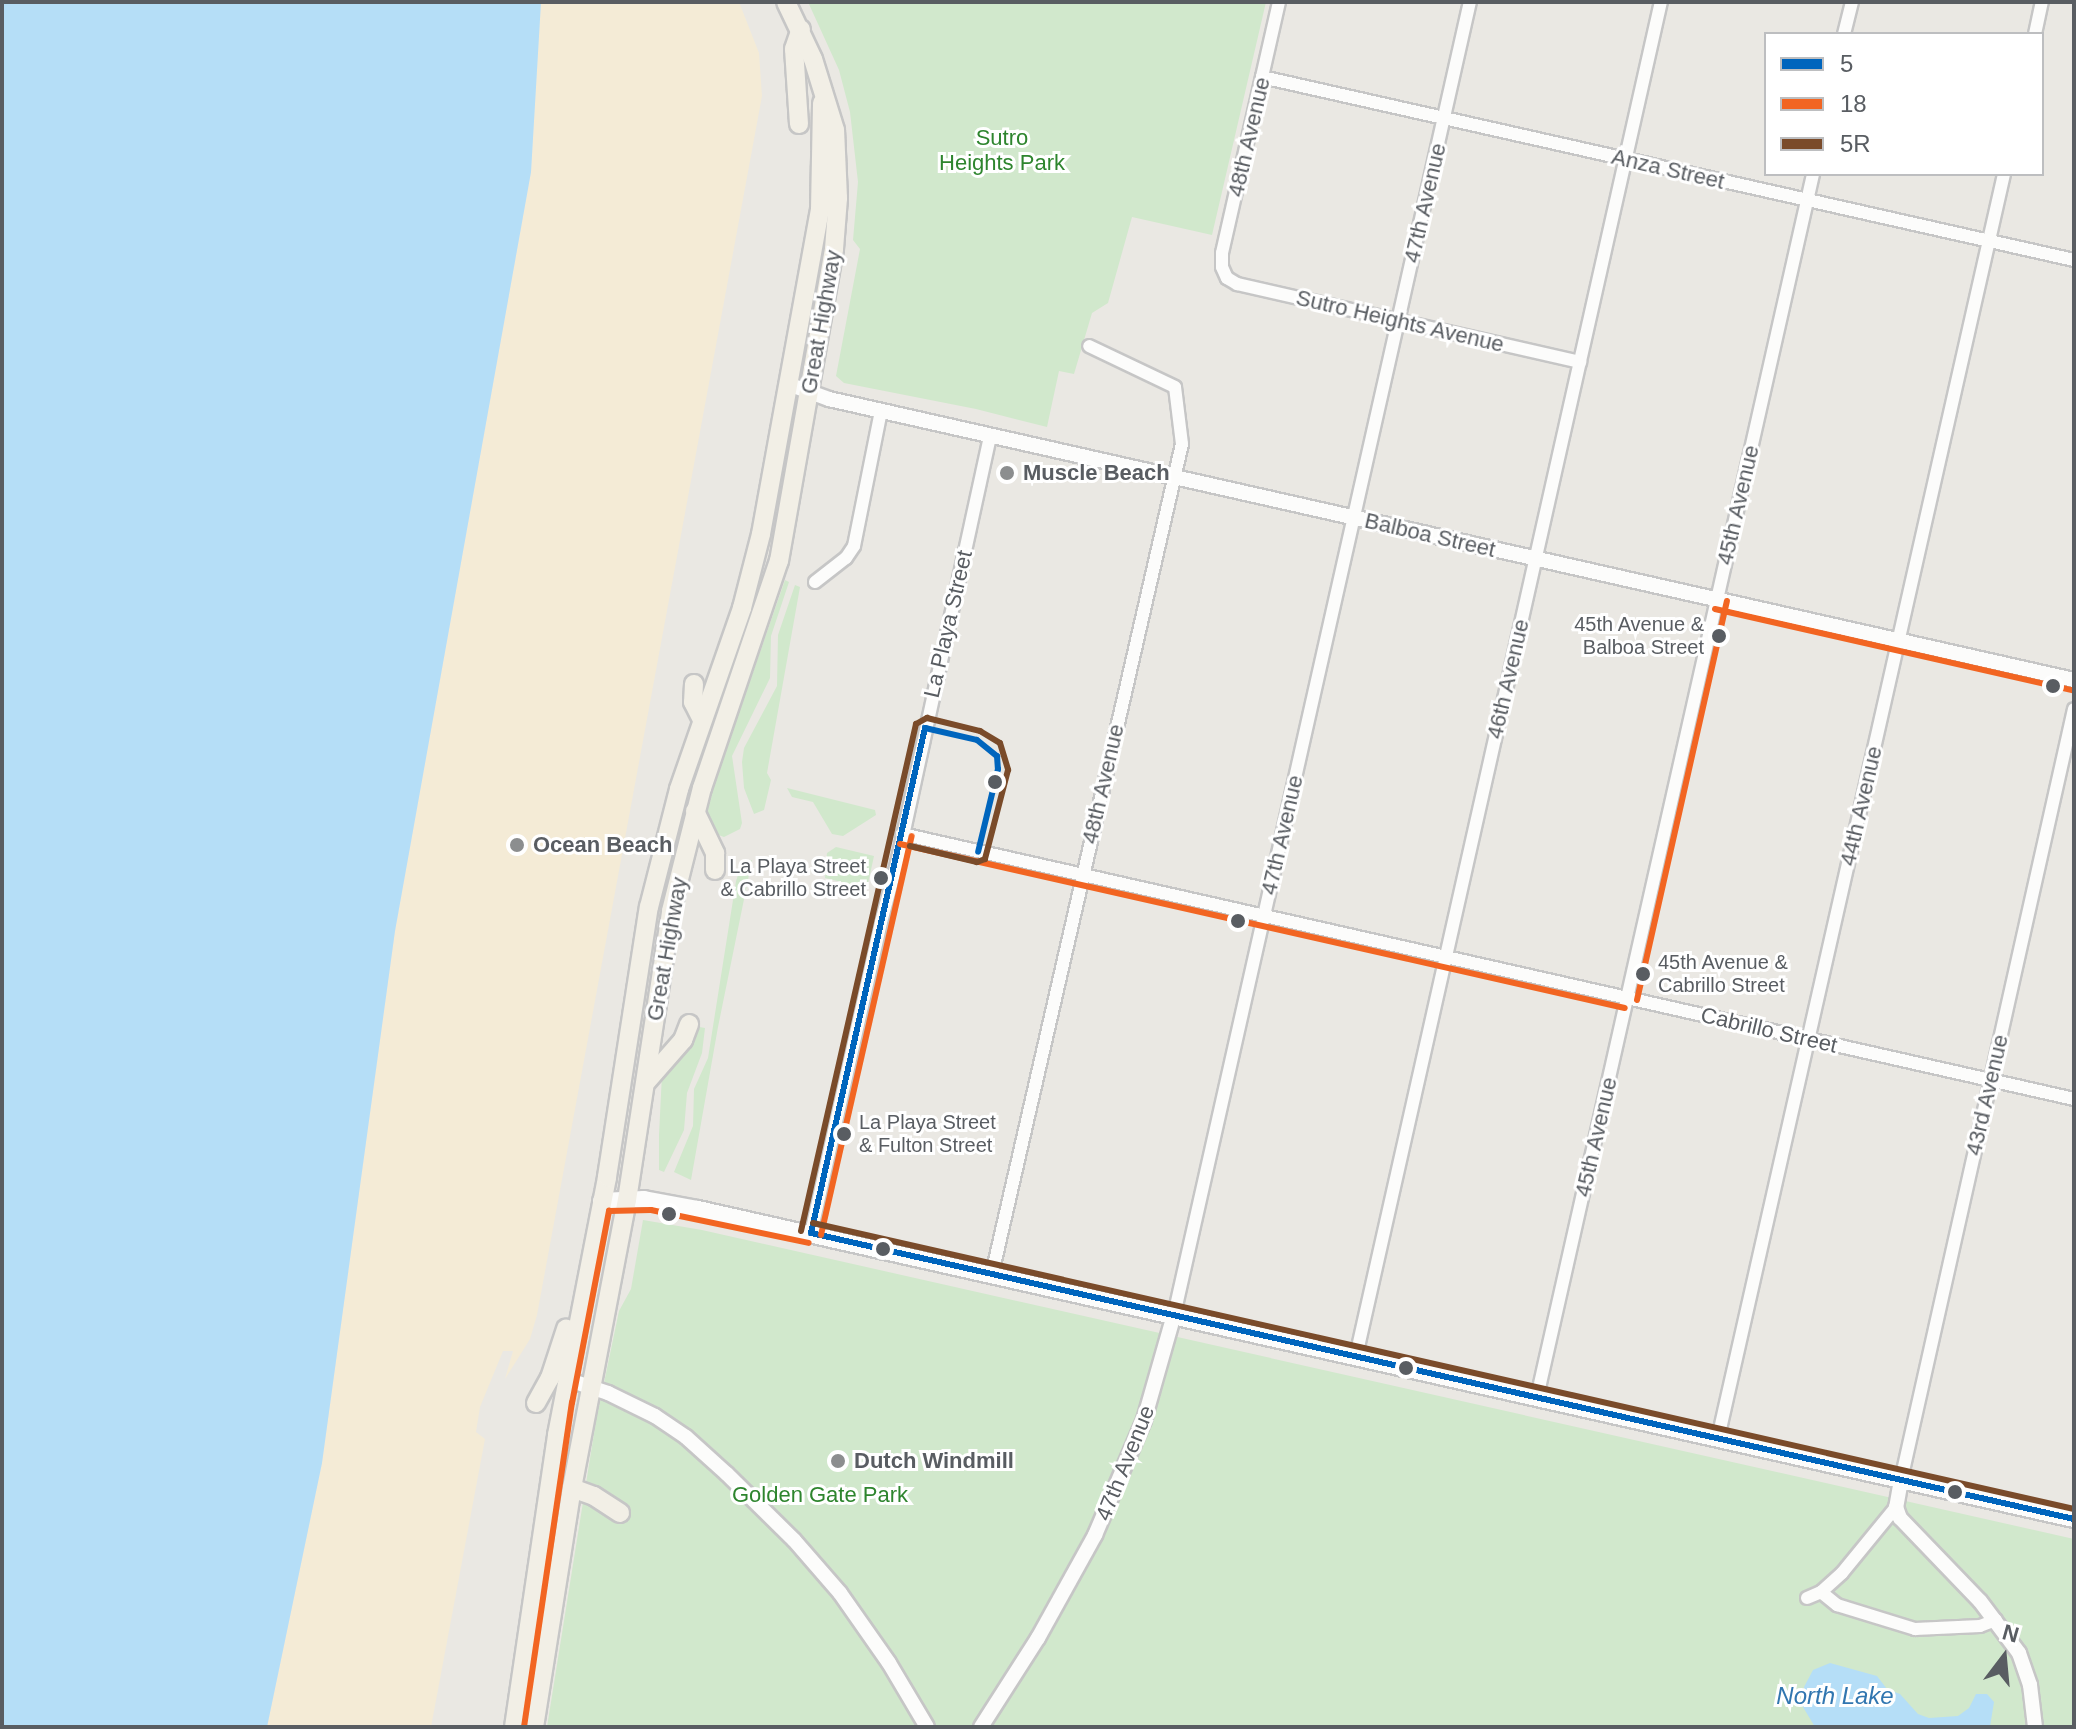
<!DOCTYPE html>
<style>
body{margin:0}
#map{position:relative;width:2076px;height:1729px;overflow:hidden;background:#eae8e3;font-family:Helvetica,sans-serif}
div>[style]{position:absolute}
.green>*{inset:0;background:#d1e8cc}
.sand>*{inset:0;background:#f4ebd6}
.water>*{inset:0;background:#b5def7}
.roads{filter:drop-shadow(2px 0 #c6c6c6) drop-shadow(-2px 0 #c6c6c6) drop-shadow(0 2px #c6c6c6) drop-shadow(0 -2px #c6c6c6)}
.minor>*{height:12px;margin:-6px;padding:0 6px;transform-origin:6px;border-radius:6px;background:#fcfcfb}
.tertiary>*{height:14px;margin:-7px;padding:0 7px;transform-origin:7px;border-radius:7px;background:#fcfcfb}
.secondary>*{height:16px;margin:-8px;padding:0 8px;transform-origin:8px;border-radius:8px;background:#fcfcfb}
.primary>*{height:18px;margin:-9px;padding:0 9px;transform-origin:9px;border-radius:9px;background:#f2efe6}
.bus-1>*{height:6px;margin:-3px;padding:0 3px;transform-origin:3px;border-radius:3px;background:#0065bd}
.bus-2>*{height:6px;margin:-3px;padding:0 3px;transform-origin:3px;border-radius:3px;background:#f26522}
.bus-3>*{height:6px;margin:-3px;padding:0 3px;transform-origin:3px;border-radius:3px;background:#7a4b2a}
.dots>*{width:22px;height:22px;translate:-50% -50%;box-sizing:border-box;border:4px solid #fff;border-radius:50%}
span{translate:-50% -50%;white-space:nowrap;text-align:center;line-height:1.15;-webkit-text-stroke:6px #fff;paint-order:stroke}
.bus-label{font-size:20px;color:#595d62}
.right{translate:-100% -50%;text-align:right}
.left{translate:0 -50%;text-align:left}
.park-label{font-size:22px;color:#2e852e}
.street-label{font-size:22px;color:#595d62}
.poi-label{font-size:22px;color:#595d62;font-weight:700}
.water-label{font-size:24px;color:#3176b0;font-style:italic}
.frame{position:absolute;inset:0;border:4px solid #595d62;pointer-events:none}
.legend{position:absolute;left:1764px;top:32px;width:280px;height:144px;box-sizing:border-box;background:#fff;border:2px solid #bdbec0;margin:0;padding:10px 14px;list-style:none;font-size:24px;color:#595d62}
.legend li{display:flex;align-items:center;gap:16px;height:40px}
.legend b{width:40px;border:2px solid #bdbec0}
.north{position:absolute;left:1964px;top:1617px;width:80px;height:80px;-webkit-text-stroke:6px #fff;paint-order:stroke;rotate:16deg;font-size:22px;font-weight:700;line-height:32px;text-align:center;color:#595d62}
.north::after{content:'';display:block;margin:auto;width:28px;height:36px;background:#595d62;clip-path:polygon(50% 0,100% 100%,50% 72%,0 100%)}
</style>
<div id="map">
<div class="green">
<i style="clip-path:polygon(808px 2px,1266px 2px,1212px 235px,1132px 217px,1108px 303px,1092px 313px,1074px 374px,1059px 371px,1047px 427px,976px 409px,844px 383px,836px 376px,860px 249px,853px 240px,858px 182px,850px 112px,839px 70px)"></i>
<i style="clip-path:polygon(785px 580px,789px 582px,771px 636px,770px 678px,732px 756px,742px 823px,740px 829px,724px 837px,713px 833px,705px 810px)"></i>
<i style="clip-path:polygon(795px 585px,800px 587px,767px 773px,771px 780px,764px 810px,754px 814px,744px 788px,742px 762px,744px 748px,777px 686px,778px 635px)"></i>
<i style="clip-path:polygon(787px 788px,875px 810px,876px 815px,843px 836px,832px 834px,813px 802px,792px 797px)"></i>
<i style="clip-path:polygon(836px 847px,874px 856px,867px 888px,825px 878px,827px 853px)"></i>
<i style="clip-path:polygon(752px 860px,718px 1027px,691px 1180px,674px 1172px,693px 1126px,694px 1089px,708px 1058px,736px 881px,741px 866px)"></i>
<i style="clip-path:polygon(694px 1026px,705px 1028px,702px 1053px,687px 1093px,684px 1130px,664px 1172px,659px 1170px,659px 1135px,662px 1074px)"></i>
<i style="clip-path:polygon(643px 1220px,702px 1230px,2074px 1539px,2074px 1727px,547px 1727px,596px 1421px,619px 1311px,631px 1289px)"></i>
</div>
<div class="sand">
<i style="clip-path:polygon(541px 2px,739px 2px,759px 53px,762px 96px,537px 1315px,530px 1339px,505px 1379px,513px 1351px,503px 1351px,480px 1407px,476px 1432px,485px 1439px,431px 1727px,267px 1727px,322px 1463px,395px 931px,531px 172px)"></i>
</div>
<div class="water">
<i style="clip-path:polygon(2px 2px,541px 2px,531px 172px,395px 931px,322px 1463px,267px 1727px,2px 1727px)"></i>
<i style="clip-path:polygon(1830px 1663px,1877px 1676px,1887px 1689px,1900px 1694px,1918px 1714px,1929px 1718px,1958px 1716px,1969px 1708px,1976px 1694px,1987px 1694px,1994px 1702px,1990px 1727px,1815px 1727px,1803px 1707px,1804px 1687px,1813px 1670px)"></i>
</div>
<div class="roads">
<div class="minor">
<i style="left:1279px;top:2px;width:257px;rotate:102.8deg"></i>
<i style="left:1222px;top:253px;width:14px;rotate:90deg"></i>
<i style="left:1222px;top:267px;width:12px;rotate:66deg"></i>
<i style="left:1227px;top:278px;width:12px;rotate:31deg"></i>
<i style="left:1237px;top:284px;width:352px;rotate:12.8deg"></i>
<i style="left:1844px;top:34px;width:33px;rotate:-76deg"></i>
<i style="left:2035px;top:34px;width:33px;rotate:-78deg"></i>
<i style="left:1262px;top:77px;width:832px;rotate:12.7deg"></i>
<i style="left:815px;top:582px;width:39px;rotate:-38deg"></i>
<i style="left:846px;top:558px;width:14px;rotate:-56deg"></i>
<i style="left:854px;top:546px;width:138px;rotate:-78.7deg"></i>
<i style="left:902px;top:834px;width:1202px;rotate:12.74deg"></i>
<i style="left:811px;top:1233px;width:319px;rotate:-77.3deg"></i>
<i style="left:881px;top:922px;width:61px;rotate:-74.8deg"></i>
<i style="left:897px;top:863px;width:438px;rotate:-77.7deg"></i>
<i style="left:992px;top:1274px;width:851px;rotate:-77.11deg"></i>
<i style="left:1182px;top:444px;width:57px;rotate:-97deg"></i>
<i style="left:1175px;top:387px;width:95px;rotate:-154.5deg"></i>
<i style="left:1174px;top:1315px;width:1346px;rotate:-77.3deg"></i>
<i style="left:1356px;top:1356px;width:1388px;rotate:-77.31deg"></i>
<i style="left:1537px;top:1397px;width:1254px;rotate:-77.28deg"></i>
<i style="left:1718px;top:1438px;width:1296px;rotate:-77.25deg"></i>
<i style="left:1901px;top:1480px;width:790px;rotate:-77.35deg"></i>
<i style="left:1821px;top:1592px;width:21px;rotate:39deg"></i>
<i style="left:1837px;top:1605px;width:82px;rotate:17.1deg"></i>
<i style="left:1915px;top:1629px;width:65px;rotate:-2.6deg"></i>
<i style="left:1980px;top:1626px;width:17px;rotate:-21deg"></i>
<i style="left:1807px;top:1598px;width:15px;rotate:-23deg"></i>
<i style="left:1821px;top:1592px;width:28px;rotate:-42deg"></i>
<i style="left:1842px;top:1573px;width:85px;rotate:-50.7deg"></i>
</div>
<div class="tertiary">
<i style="left:788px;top:384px;width:44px;rotate:20.1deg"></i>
<i style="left:829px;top:399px;width:1276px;rotate:12.72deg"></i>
<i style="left:566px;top:1379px;width:44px;rotate:18.4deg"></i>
<i style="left:608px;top:1393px;width:52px;rotate:26.1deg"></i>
<i style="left:655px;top:1416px;width:37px;rotate:34deg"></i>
<i style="left:686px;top:1437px;width:55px;rotate:42.1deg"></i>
<i style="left:727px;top:1474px;width:94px;rotate:44.6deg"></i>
<i style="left:794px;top:1540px;width:70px;rotate:49deg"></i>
<i style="left:840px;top:1593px;width:85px;rotate:55deg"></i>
<i style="left:889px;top:1663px;width:74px;rotate:59.3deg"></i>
<i style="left:1901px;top:1480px;width:27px;rotate:100deg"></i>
<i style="left:1896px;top:1507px;width:12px;rotate:70deg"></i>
<i style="left:1900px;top:1518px;width:115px;rotate:46.1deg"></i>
<i style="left:1980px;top:1601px;width:65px;rotate:53.1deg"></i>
<i style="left:2019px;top:1653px;width:34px;rotate:71deg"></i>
<i style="left:2030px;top:1685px;width:42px;rotate:83.2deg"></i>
<i style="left:981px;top:1727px;width:106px;rotate:-57.4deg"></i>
<i style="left:1038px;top:1638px;width:118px;rotate:-61deg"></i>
<i style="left:1095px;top:1535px;width:125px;rotate:-66.9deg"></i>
<i style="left:1144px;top:1420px;width:109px;rotate:-74.1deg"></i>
</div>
<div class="secondary">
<i style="left:601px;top:1201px;width:43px;rotate:-2.7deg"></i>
<i style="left:644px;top:1199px;width:55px;rotate:10.5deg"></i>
<i style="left:698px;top:1209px;width:1410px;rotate:12.7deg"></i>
</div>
<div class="primary">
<i style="left:799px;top:124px;width:75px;rotate:-93.8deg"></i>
<i style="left:794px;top:49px;width:21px;rotate:-71deg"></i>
<i style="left:694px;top:684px;width:18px;rotate:93deg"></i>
<i style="left:693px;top:702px;width:20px;rotate:63deg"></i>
<i style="left:695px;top:811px;width:47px;rotate:64.5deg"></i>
<i style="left:715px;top:853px;width:17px;rotate:90deg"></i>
<i style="left:647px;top:1081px;width:55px;rotate:-48.7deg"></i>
<i style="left:683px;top:1040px;width:17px;rotate:-69deg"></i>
<i style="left:536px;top:1403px;width:29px;rotate:-61deg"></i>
<i style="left:550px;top:1378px;width:52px;rotate:-71.9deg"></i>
<i style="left:572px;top:1488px;width:23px;rotate:20deg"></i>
<i style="left:594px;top:1496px;width:31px;rotate:33deg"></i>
<i style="left:514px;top:1727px;width:295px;rotate:-81.6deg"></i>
<i style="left:557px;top:1435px;width:263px;rotate:-79deg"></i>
<i style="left:607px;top:1177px;width:273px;rotate:-81.2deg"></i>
<i style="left:649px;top:907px;width:122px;rotate:-75.7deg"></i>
<i style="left:679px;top:789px;width:192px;rotate:-70.8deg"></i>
<i style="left:742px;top:608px;width:76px;rotate:-75.6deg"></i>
<i style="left:761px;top:534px;width:329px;rotate:-79.7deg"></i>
<i style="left:820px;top:210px;width:107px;rotate:-88.9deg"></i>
<i style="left:534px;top:1727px;width:242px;rotate:-81deg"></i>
<i style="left:572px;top:1488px;width:293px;rotate:-79.2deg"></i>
<i style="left:627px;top:1200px;width:292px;rotate:-81.3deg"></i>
<i style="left:671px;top:911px;width:127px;rotate:-75.9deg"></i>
<i style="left:702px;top:788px;width:240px;rotate:-71.3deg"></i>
<i style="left:779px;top:561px;width:317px;rotate:-80deg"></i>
<i style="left:834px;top:249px;width:51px;rotate:-85.5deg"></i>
<i style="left:838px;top:198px;width:68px;rotate:-92.5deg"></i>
<i style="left:835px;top:130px;width:74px;rotate:-107.2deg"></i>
<i style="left:813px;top:59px;width:63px;rotate:-115.3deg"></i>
</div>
</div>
<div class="bus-1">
<i style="left:925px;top:728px;width:53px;rotate:13deg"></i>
<i style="left:977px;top:740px;width:26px;rotate:39deg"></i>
<i style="left:997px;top:756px;width:13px;rotate:86deg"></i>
<i style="left:998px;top:769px;width:85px;rotate:103.5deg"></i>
<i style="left:811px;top:1233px;width:1295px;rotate:12.76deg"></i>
<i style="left:811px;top:1233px;width:518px;rotate:-77.28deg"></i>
</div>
<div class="bus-2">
<i style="left:1715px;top:609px;width:366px;rotate:12.8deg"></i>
<i style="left:900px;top:844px;width:743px;rotate:12.75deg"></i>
<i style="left:1637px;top:1000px;width:409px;rotate:-77.3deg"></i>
<i style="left:821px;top:1235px;width:409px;rotate:-77.2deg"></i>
<i style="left:524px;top:1727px;width:328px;rotate:-81.6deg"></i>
<i style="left:572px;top:1403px;width:196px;rotate:-79.1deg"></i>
<i style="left:609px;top:1211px;width:42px;rotate:-1.4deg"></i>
<i style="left:651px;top:1210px;width:161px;rotate:11.8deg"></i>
</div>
<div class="bus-3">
<i style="left:813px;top:1223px;width:1293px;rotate:12.78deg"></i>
<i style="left:801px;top:1231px;width:520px;rotate:-77.22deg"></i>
<i style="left:916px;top:724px;width:13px;rotate:-29deg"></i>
<i style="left:927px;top:718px;width:55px;rotate:13.8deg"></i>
<i style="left:980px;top:731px;width:23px;rotate:31deg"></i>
<i style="left:1000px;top:743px;width:28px;rotate:73deg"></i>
<i style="left:1008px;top:770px;width:92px;rotate:104.5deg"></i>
<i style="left:985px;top:859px;width:9px;rotate:159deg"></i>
<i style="left:977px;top:862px;width:69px;rotate:-166.6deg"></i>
</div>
<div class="dots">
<i style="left:1007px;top:473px;background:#8c8e8f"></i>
<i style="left:1719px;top:636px;background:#595d62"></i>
<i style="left:2053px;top:686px;background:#595d62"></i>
<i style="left:995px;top:782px;background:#595d62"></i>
<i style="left:517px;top:845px;background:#8c8e8f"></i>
<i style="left:881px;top:878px;background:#595d62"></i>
<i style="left:1238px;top:921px;background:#595d62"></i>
<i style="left:1643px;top:974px;background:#595d62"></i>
<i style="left:844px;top:1134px;background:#595d62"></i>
<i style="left:669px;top:1214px;background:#595d62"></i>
<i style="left:883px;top:1249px;background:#595d62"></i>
<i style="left:1406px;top:1368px;background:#595d62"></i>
<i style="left:838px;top:1461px;background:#8c8e8f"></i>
<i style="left:1955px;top:1492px;background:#595d62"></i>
</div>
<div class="bus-label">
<span class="right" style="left:1704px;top:636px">45th Avenue &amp;<br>Balboa Street</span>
<span class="right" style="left:866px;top:878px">La Playa Street<br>&amp; Cabrillo Street</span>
<span class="left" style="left:1658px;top:974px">45th Avenue &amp;<br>Cabrillo Street</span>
<span class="left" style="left:859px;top:1134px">La Playa Street<br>&amp; Fulton Street</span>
</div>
<div class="park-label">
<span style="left:1002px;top:150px">Sutro<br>Heights Park</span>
<span style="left:820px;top:1495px">Golden Gate Park</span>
</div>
<div class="street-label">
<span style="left:1249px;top:137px;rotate:-77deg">48th Avenue</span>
<span style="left:1668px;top:169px;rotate:13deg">Anza Street</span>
<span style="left:1425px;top:203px;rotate:-77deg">47th Avenue</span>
<span style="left:1400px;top:321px;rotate:13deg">Sutro Heights Avenue</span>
<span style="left:821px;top:322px;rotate:-80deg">Great Highway</span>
<span style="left:1738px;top:505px;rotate:-77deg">45th Avenue</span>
<span style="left:1430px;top:535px;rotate:13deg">Balboa Street</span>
<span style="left:948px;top:624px;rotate:-77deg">La Playa Street</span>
<span style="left:1508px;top:679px;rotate:-77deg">46th Avenue</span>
<span style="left:1103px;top:784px;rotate:-77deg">48th Avenue</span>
<span style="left:1861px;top:806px;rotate:-77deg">44th Avenue</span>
<span style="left:1282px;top:835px;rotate:-77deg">47th Avenue</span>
<span style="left:667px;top:949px;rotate:-80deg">Great Highway</span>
<span style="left:1769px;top:1030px;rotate:13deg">Cabrillo Street</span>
<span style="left:1987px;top:1095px;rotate:-77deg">43rd Avenue</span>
<span style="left:1596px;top:1137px;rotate:-77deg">45th Avenue</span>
<span style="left:1125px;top:1463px;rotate:-68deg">47th Avenue</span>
</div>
<div class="poi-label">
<span class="left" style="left:1023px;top:473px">Muscle Beach</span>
<span class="left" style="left:533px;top:845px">Ocean Beach</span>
<span class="left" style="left:854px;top:1461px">Dutch Windmill</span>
</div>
<div class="water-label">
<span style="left:1835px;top:1696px">North Lake</span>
</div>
<div class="frame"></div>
<ul class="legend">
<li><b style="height:10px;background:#0065bd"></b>5</li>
<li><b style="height:10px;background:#f26522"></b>18</li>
<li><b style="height:10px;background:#7a4b2a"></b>5R</li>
</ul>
<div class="north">N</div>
</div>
